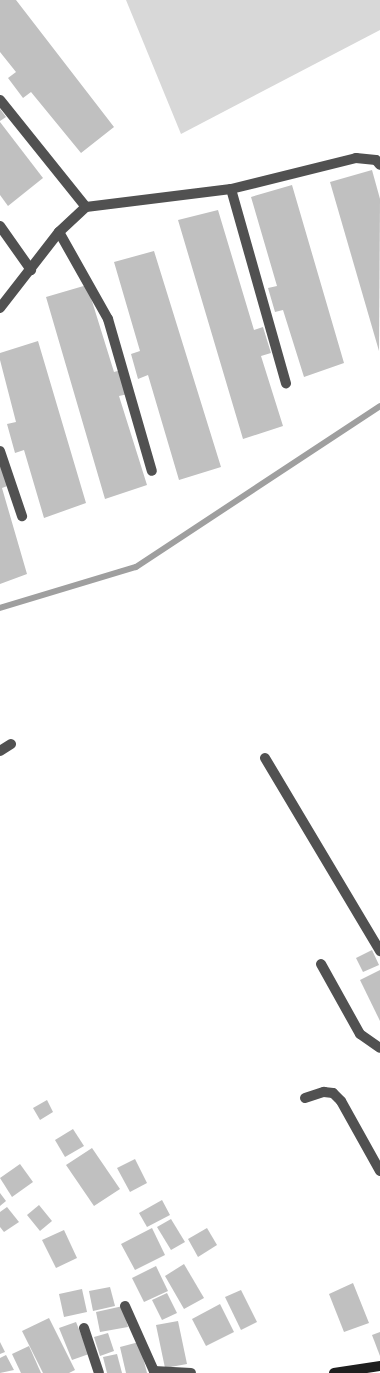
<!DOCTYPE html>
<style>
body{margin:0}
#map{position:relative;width:380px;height:1373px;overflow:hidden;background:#fff;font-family:Jost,sans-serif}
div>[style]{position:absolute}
.green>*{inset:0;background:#d8d8d8}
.stream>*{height:6px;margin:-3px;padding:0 3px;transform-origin:3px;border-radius:3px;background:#9f9f9f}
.building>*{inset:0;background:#c0c0c0}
.lane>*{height:10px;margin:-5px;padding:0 5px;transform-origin:5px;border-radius:5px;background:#515151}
.street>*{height:10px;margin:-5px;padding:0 5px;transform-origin:5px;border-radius:5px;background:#515151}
.secondary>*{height:10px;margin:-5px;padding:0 5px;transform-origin:5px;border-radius:5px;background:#1e1e1e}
span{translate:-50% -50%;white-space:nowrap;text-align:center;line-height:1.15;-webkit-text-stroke:5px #fff;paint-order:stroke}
</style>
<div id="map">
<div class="green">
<i style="clip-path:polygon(126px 0,380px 0,380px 30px,181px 134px)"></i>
</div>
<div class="stream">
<i style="left:0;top:608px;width:142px;rotate:-16.8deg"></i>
<i style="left:136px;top:567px;width:292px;rotate:-33.4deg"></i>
</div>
<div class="building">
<i style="clip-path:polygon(0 0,16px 0,114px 127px,81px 153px,31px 92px,23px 98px,8px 78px,16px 72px,0 52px)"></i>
<i style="clip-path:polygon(0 109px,6px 117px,0 121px)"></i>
<i style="clip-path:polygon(0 122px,43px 178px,8px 206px,0 195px)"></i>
<i style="clip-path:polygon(372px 170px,380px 199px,379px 351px,330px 182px)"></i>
<i style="clip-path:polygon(292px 185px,344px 363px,304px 377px,283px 310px,275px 312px,268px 288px,277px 286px,251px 197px)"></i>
<i style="clip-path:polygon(218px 210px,254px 330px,263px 327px,271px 353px,261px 356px,283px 426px,243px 439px,178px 220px)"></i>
<i style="clip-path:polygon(154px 251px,221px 467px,179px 480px,148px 375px,138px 379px,131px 354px,140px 351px,114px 262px)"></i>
<i style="clip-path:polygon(87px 285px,114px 372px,121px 370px,128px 394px,119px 396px,147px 485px,105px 499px,46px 297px)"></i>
<i style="clip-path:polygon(38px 341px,86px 503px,44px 518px,24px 450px,15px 453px,7px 424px,16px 422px,0 360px,0 353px)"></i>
<i style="clip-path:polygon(0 459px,10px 485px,2px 488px,27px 574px,0 584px)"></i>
<i style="clip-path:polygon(372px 950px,379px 965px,363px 972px,356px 958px)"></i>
<i style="clip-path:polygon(380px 970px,380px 1021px,360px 980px)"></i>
<i style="clip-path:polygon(47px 1100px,53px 1112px,40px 1120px,33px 1108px)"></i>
<i style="clip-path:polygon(73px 1129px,84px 1146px,65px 1157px,55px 1140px)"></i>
<i style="clip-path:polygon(92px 1148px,120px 1189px,94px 1206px,66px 1165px)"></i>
<i style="clip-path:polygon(135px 1159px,147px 1183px,130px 1192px,117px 1168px)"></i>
<i style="clip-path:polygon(20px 1164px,33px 1182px,12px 1197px,0 1178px)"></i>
<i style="clip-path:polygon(0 1193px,6px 1201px,0 1206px)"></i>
<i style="clip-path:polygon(162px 1200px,170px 1215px,147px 1227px,139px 1213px)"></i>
<i style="clip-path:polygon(39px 1205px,52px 1221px,40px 1231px,27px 1215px)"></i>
<i style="clip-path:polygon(7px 1207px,19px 1222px,4px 1232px,0 1227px,0 1212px)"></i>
<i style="clip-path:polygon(171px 1219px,185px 1242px,171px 1250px,157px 1227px)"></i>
<i style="clip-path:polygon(152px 1228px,165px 1255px,135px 1270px,121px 1244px)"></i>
<i style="clip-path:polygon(207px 1228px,217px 1245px,198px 1257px,188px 1239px)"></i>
<i style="clip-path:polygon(64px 1230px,77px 1258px,56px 1268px,42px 1240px)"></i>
<i style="clip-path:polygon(184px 1264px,204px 1298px,184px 1309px,165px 1276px)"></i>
<i style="clip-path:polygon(156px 1266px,168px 1291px,144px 1302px,132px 1278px)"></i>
<i style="clip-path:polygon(353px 1283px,369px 1323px,344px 1332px,329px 1294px)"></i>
<i style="clip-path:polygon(110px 1287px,115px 1306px,93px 1311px,89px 1291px)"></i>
<i style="clip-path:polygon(82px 1289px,87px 1312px,64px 1317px,59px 1294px)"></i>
<i style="clip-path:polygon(241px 1290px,257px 1322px,241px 1330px,225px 1297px)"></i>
<i style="clip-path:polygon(167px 1293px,177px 1313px,162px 1320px,152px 1300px)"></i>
<i style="clip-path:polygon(220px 1304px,234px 1332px,206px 1346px,192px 1319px)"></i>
<i style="clip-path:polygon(123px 1306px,128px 1327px,100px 1332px,96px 1312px)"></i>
<i style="clip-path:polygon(49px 1318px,75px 1370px,69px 1373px,43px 1373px,22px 1331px)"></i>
<i style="clip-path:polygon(178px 1321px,187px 1364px,165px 1368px,156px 1325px)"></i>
<i style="clip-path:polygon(76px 1322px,89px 1354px,72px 1360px,59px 1328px)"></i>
<i style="clip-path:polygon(380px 1332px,380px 1356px,372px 1335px)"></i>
<i style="clip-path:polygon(108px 1333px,114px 1351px,100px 1356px,94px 1337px)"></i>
<i style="clip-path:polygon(0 1342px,5px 1352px,0 1354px)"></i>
<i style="clip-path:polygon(139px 1342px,147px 1373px,126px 1373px,120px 1347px)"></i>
<i style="clip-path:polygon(29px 1346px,41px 1373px,21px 1373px,12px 1354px)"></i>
<i style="clip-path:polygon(117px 1354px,122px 1373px,107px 1373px,103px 1357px)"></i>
<i style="clip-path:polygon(6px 1355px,14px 1370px,0 1373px,0 1358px)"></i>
</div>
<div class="lane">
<i style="left:0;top:100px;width:137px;rotate:51.2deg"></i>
<i style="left:231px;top:189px;width:202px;rotate:74.2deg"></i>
<i style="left:0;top:226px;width:54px;rotate:54.8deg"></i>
<i style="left:59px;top:232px;width:100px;rotate:60.6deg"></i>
<i style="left:108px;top:319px;width:158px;rotate:73.9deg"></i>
<i style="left:0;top:308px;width:96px;rotate:-52.2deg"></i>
<i style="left:59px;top:232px;width:37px;rotate:-43deg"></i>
<i style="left:86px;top:207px;width:146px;rotate:-7.1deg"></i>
<i style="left:231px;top:189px;width:129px;rotate:-13.9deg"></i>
<i style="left:356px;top:158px;width:20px;rotate:6deg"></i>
<i style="left:376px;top:160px;width:6px;rotate:51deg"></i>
<i style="left:0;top:451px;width:69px;rotate:71.3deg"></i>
<i style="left:305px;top:1098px;width:20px;rotate:-18deg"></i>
<i style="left:324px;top:1092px;width:9px;rotate:6deg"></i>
<i style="left:333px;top:1093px;width:11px;rotate:45deg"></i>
<i style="left:341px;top:1101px;width:80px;rotate:60.9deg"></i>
</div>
<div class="street">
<i style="left:0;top:751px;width:13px;rotate:-32deg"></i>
<i style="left:265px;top:758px;width:225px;rotate:59.2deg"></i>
<i style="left:321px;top:964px;width:80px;rotate:60.9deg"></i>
<i style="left:360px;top:1034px;width:24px;rotate:35deg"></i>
<i style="left:125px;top:1306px;width:71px;rotate:66deg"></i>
<i style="left:154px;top:1371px;width:37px;rotate:3deg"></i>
<i style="left:84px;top:1328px;width:47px;rotate:71.6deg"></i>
</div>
<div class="secondary">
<i style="left:334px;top:1373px;width:47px;rotate:-8.7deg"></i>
</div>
</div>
